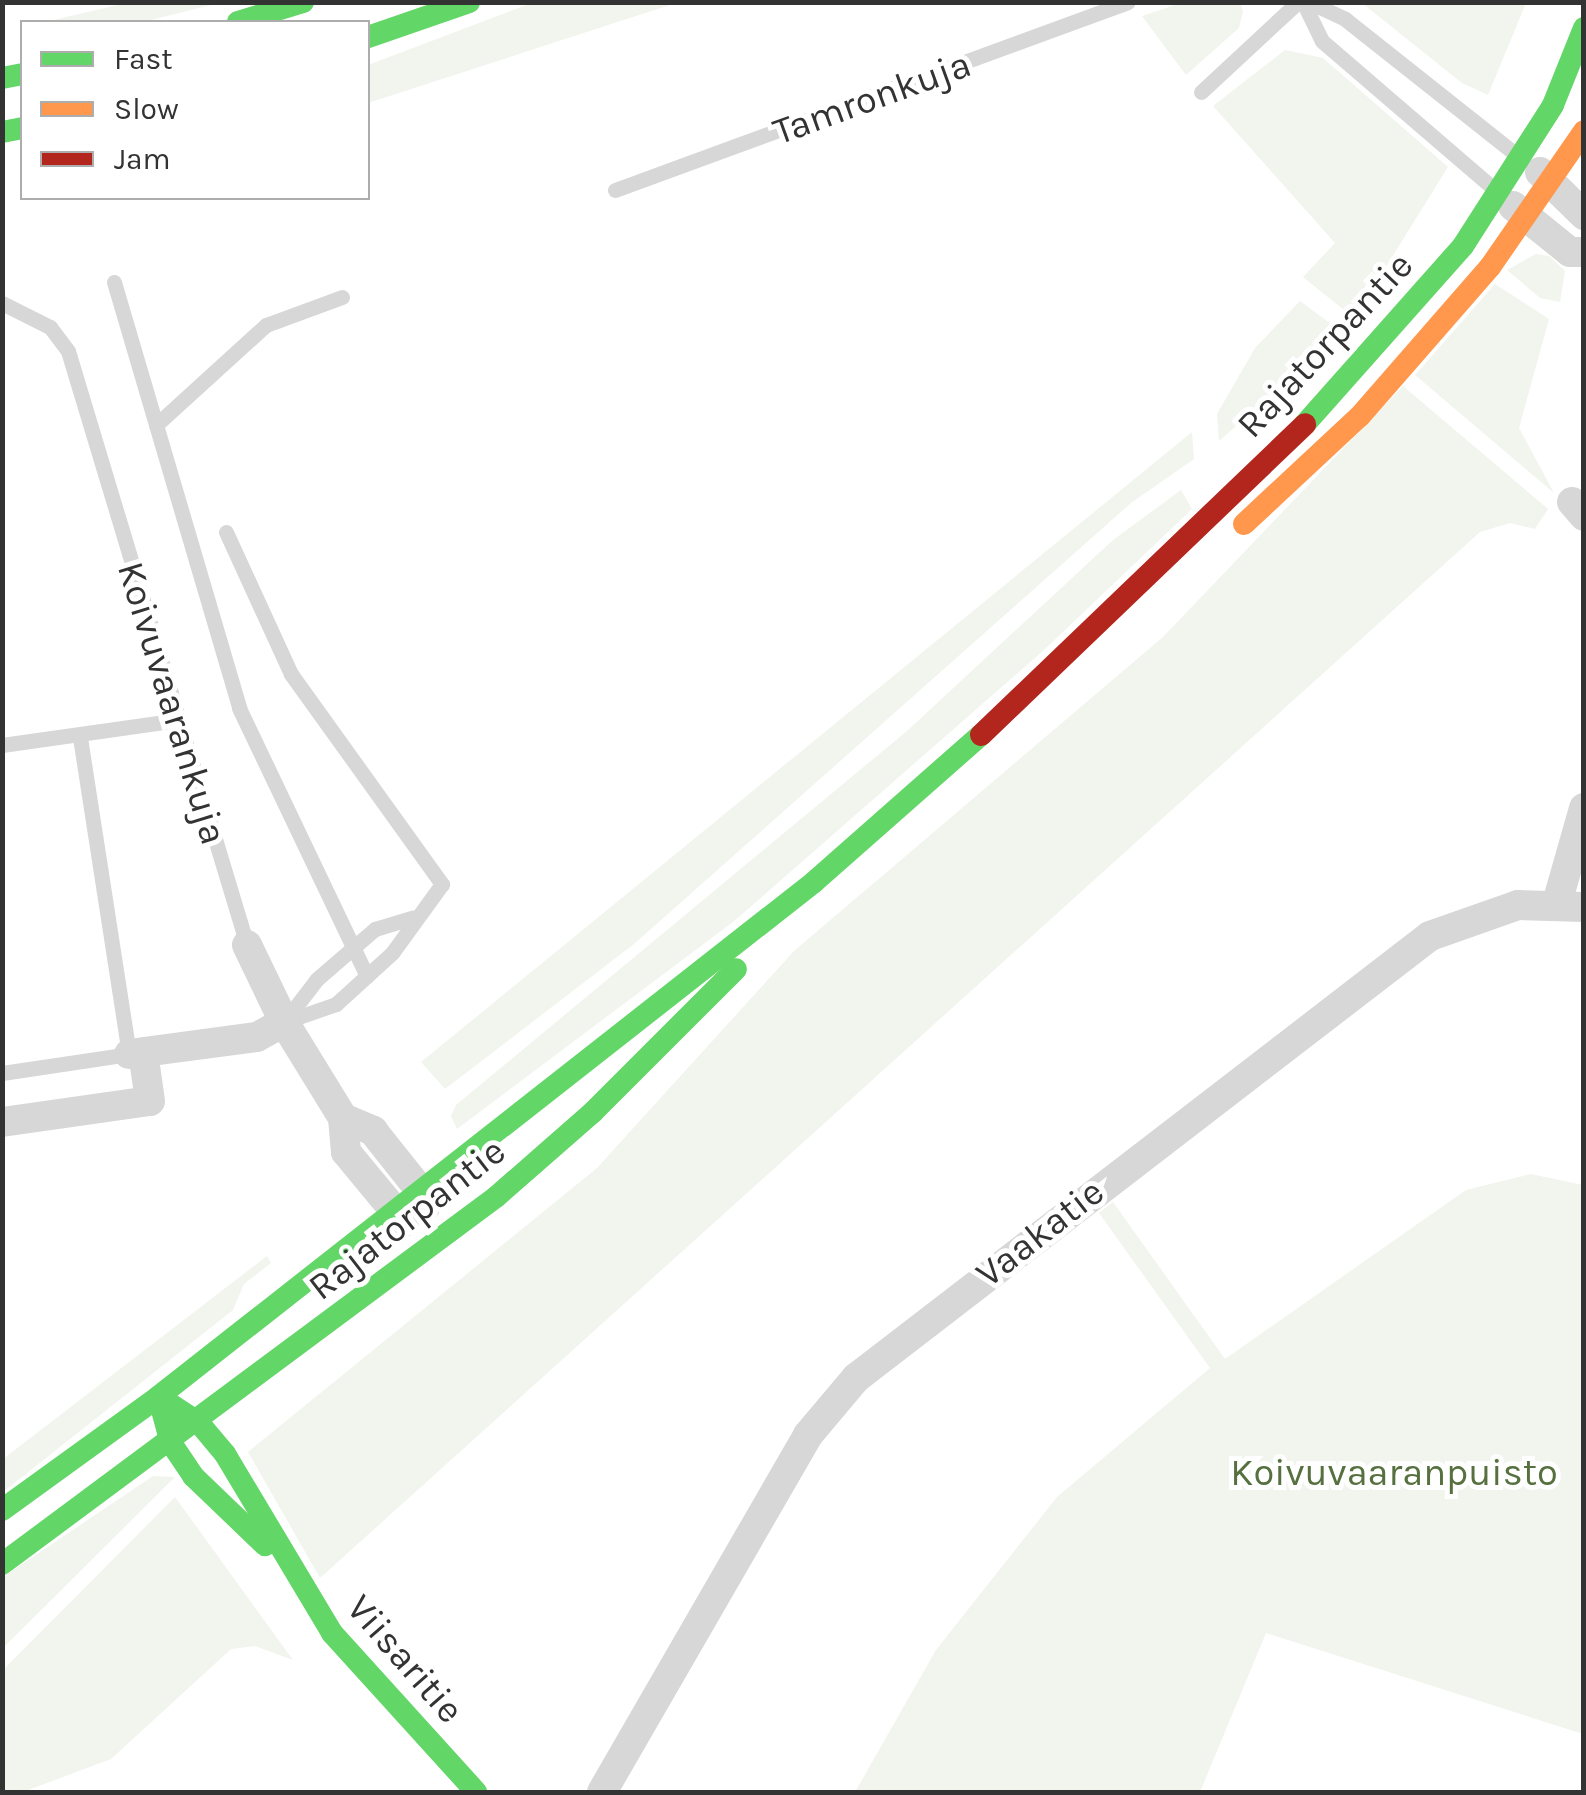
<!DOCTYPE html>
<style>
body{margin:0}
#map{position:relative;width:1586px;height:1795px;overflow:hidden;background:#fff;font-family:Karla,sans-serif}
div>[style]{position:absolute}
.green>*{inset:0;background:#f1f5ed}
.lane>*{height:15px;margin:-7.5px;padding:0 7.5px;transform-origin:7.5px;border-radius:7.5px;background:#d7d7d7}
.street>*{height:30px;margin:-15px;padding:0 15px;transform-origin:15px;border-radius:15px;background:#d7d7d7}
.fast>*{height:22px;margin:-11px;padding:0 11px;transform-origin:11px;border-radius:11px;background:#63d668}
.slow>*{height:22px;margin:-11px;padding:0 11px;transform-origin:11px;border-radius:11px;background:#ff974d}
.jam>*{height:22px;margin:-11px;padding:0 11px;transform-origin:11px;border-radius:11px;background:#b3261e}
span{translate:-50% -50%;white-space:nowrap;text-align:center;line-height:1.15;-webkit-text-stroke:10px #fff;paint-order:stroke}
.street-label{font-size:38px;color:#333}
.park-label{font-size:38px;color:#56703f}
.frame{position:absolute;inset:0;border:5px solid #333;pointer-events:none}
.legend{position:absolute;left:20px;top:20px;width:350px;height:180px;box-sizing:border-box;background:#fff;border:2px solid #adadad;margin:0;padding:12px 18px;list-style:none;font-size:30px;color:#333}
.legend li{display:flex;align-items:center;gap:20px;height:50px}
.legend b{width:50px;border:2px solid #adadad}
</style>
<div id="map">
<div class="green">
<i style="clip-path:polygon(1184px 2px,1240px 3px,1243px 11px,1239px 28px,1186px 75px,1142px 16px)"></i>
<i style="clip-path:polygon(126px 3px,126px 2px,219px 3px,143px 22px,45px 22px)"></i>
<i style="clip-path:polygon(532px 3px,676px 3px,368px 103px,368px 65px)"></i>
<i style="clip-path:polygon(1362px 3px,1526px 3px,1488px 95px,1462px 83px)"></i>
<i style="clip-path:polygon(1285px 50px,1323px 58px,1448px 167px,1354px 318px,1303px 277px,1335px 243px,1213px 106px)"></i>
<i style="clip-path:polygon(1536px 254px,1549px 256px,1565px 271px,1560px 302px,1540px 298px,1507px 270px)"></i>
<i style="clip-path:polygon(1495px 284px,1549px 319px,1519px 428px,1554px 493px,1415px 375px)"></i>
<i style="clip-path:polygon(1300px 301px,1343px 333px,1219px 441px,1217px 414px,1255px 348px)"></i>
<i style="clip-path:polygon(1403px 386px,1548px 509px,1535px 529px,1510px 523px,1480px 532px,320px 1578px,248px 1452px,597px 1168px,794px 951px,1163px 637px)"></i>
<i style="clip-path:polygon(1192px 432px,1194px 459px,1131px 503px,634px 944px,445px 1089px,421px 1062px)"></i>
<i style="clip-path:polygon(1181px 490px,1192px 509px,1044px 650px,733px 922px,457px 1129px,451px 1116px,456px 1105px,907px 731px,1113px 540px)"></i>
<i style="clip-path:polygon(1531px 1174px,1583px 1185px,1583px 1734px,1266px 1633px,1200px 1792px,855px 1792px,936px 1650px,1057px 1497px,1210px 1368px,1099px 1213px,1113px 1202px,1225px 1359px,1466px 1190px)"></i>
<i style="clip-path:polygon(267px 1256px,271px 1263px,244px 1284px,233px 1310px,3px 1492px,3px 1459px)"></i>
<i style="clip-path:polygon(153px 1476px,175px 1477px,3px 1648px,3px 1577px)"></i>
<i style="clip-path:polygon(175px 1497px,293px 1660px,255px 1646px,231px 1649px,111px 1759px,23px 1792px,3px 1792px,3px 1670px)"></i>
</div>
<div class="lane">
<i style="left:1303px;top:2px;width:43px;rotate:64deg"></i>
<i style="left:1322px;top:41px;width:228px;rotate:40.7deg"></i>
<i style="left:1309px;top:2px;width:40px;rotate:25deg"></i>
<i style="left:1345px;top:19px;width:216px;rotate:38.4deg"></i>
<i style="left:1201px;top:92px;width:132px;rotate:-42.9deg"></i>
<i style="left:615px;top:190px;width:546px;rotate:-20.13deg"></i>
<i style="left:114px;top:282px;width:444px;rotate:73.6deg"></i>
<i style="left:239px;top:708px;width:297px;rotate:64.5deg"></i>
<i style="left:2px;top:303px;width:54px;rotate:26.6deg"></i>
<i style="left:50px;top:327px;width:30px;rotate:53deg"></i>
<i style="left:68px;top:351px;width:620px;rotate:73.23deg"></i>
<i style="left:156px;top:425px;width:149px;rotate:-42.3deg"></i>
<i style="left:266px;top:325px;width:81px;rotate:-20.2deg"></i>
<i style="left:226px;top:532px;width:156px;rotate:65.4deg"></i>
<i style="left:291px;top:674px;width:259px;rotate:54.3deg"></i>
<i style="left:442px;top:884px;width:85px;rotate:125.9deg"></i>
<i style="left:392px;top:953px;width:76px;rotate:137.7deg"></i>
<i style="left:336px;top:1004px;width:55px;rotate:160.9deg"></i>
<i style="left:2px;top:745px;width:177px;rotate:-8.1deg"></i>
<i style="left:284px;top:1022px;width:54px;rotate:-52.5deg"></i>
<i style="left:317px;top:979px;width:77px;rotate:-40.8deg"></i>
<i style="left:375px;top:929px;width:39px;rotate:-17deg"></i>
<i style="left:2px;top:1073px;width:128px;rotate:-8.5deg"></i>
<i style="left:129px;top:1054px;width:322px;rotate:-98.8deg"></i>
</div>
<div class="street">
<i style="left:1540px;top:172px;width:62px;rotate:44.3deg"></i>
<i style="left:1513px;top:206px;width:73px;rotate:38.9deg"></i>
<i style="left:1570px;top:252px;width:14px"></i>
<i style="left:1572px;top:502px;width:18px;rotate:49deg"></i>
<i style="left:1557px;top:903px;width:99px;rotate:-74.1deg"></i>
<i style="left:247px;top:945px;width:85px;rotate:64.3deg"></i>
<i style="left:284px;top:1022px;width:113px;rotate:58.4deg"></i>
<i style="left:343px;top:1118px;width:34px;rotate:85deg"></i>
<i style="left:346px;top:1152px;width:91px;rotate:50.4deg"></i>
<i style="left:129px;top:1054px;width:129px;rotate:-7.6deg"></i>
<i style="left:257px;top:1037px;width:31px;rotate:-29deg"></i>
<i style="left:343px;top:1118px;width:33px;rotate:23deg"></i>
<i style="left:373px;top:1131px;width:75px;rotate:51.5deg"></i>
<i style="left:420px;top:1190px;width:18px;rotate:74deg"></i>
<i style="left:2px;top:1122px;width:149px;rotate:-8.1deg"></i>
<i style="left:150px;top:1101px;width:49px;rotate:-98.1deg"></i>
<i style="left:602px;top:1792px;width:412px;rotate:-60deg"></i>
<i style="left:808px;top:1435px;width:75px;rotate:-49.9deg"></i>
<i style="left:856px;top:1378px;width:724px;rotate:-37.6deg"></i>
<i style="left:1430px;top:936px;width:93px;rotate:-19.4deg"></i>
<i style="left:1518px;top:905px;width:66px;rotate:1.7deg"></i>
</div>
<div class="fast">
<i style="left:238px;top:22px;width:68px;rotate:-17.1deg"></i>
<i style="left:368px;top:37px;width:107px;rotate:-19.1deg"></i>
<i style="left:2px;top:78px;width:20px;rotate:-11deg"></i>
<i style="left:2px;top:132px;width:20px;rotate:-11deg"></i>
<i style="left:1305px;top:424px;width:238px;rotate:-48.4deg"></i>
<i style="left:1463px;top:246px;width:167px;rotate:-57.4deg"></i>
<i style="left:1553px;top:105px;width:83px;rotate:-68.1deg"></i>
<i style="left:167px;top:1402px;width:38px;rotate:33deg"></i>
<i style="left:199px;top:1423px;width:40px;rotate:50deg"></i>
<i style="left:225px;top:1454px;width:209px;rotate:59.1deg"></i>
<i style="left:332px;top:1633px;width:215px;rotate:47.8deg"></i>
<i style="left:162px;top:1410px;width:34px;rotate:75deg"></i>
<i style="left:171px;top:1443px;width:40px;rotate:56deg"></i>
<i style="left:193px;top:1476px;width:100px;rotate:43.8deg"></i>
<i style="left:2px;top:1510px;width:193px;rotate:-35.9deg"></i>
<i style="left:158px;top:1397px;width:834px;rotate:-38.13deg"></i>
<i style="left:814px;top:882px;width:222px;rotate:-41.4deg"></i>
<i style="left:2px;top:1564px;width:615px;rotate:-36.61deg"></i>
<i style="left:496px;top:1197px;width:129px;rotate:-41.2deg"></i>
<i style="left:593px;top:1112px;width:202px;rotate:-45deg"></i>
</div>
<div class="slow">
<i style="left:1244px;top:524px;width:158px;rotate:-43deg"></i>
<i style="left:1360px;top:416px;width:198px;rotate:-48.9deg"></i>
<i style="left:1490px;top:267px;width:165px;rotate:-55.3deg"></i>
</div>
<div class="jam">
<i style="left:981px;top:735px;width:449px;rotate:-43.8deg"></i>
</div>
<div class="street-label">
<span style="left:872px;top:98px;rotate:-20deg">Tamronkuja</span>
<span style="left:1325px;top:345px;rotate:-47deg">Rajatorpantie</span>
<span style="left:172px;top:703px;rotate:73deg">Koivuvaarankuja</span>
<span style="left:407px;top:1219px;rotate:-38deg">Rajatorpantie</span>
<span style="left:1040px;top:1233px;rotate:-38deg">Vaakatie</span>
<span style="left:405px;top:1659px;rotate:49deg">Viisaritie</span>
</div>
<div class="park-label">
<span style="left:1394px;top:1473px">Koivuvaaranpuisto</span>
</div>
<div class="frame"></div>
<ul class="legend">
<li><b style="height:12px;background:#63d668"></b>Fast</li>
<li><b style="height:12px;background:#ff974d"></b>Slow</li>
<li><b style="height:12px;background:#b3261e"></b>Jam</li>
</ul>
</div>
